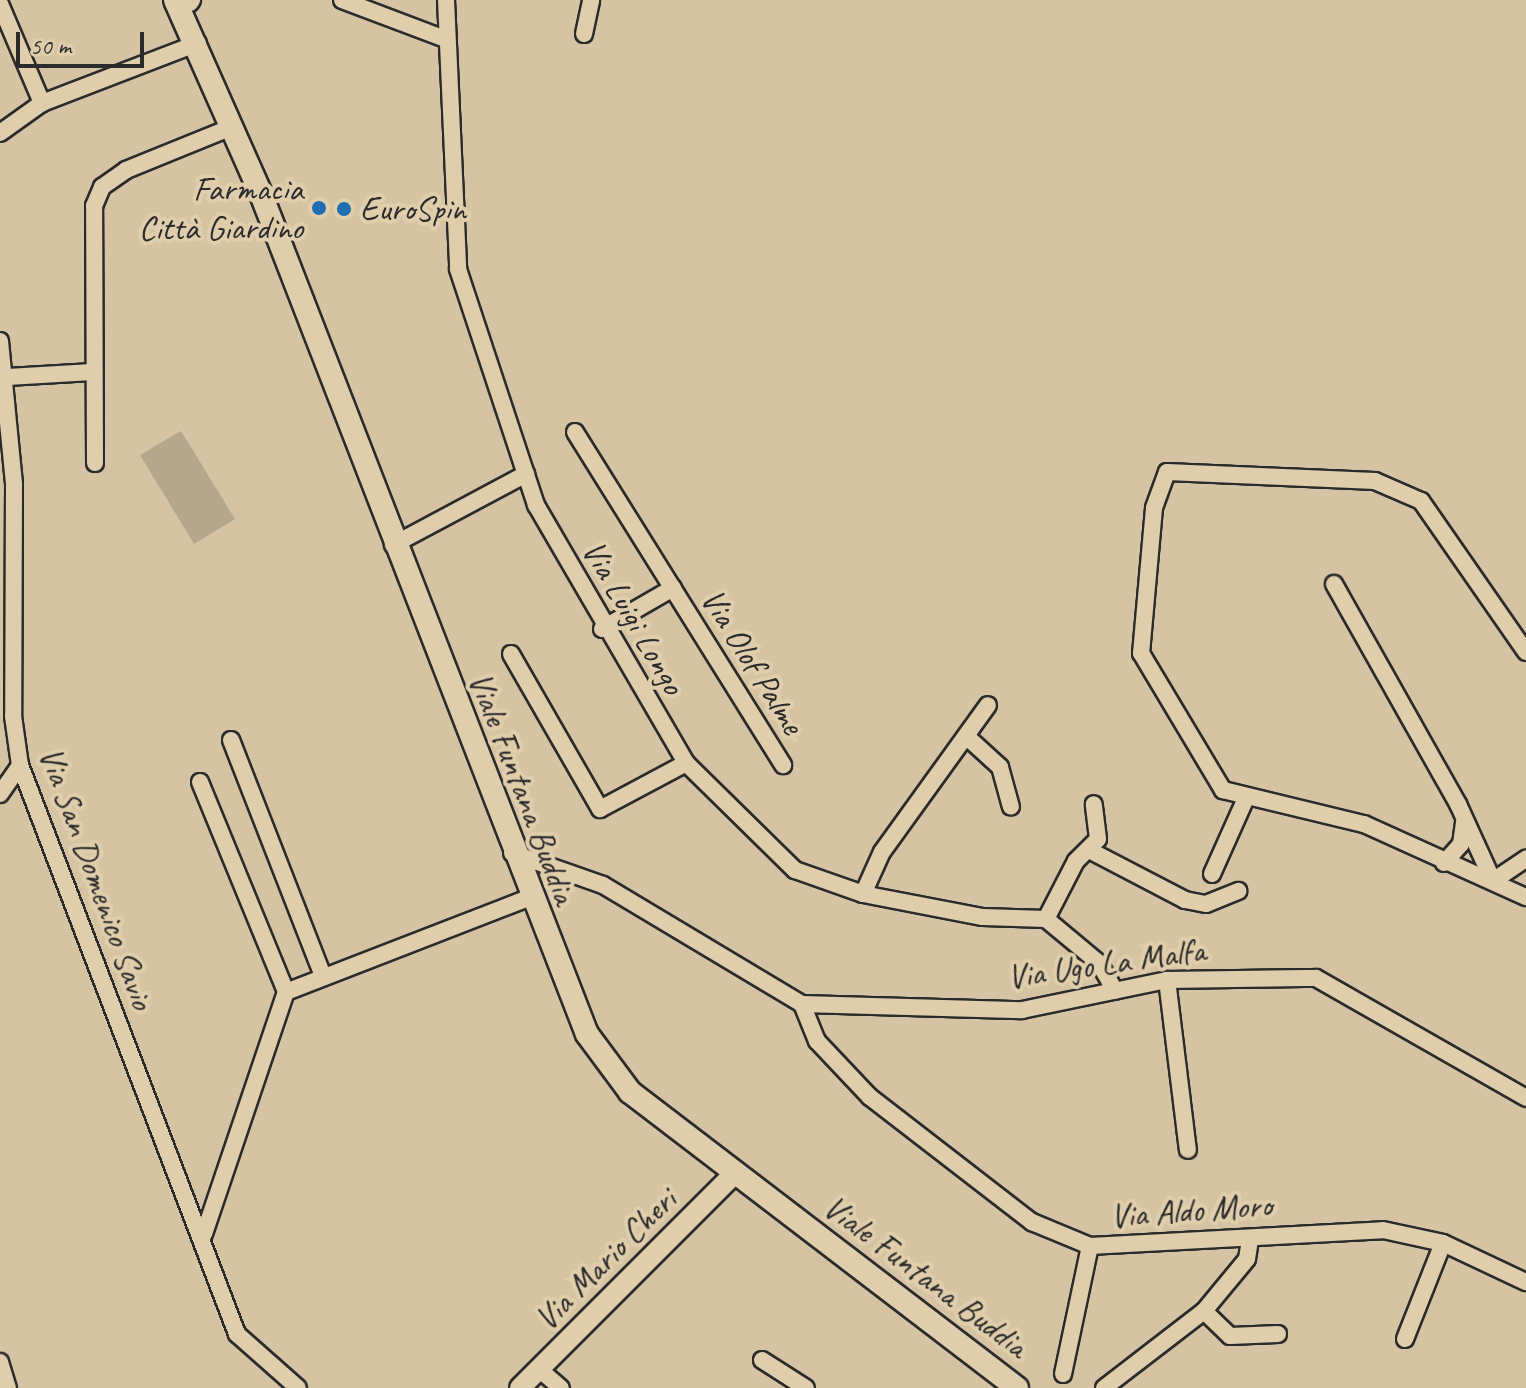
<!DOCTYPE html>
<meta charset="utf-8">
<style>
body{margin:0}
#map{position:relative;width:1526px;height:1388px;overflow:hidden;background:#d5c3a3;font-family:Caveat,sans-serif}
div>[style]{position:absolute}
.green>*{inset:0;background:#b5a78d}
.roads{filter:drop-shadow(2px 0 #2b2b2b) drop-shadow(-2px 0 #2b2b2b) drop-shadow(0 2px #2b2b2b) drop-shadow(0 -2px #2b2b2b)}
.minor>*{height:16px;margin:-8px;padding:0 8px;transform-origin:8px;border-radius:8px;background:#e0cdab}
.tertiary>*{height:20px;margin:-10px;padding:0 10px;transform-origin:10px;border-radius:10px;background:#e0cdab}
.secondary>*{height:22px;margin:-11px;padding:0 11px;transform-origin:11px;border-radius:11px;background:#e0cdab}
.dots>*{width:22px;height:22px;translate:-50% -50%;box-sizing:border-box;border:4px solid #e0cdab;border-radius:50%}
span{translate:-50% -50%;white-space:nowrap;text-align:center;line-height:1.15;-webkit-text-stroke:8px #e0cdab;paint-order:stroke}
.poi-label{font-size:34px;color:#2b2b2b}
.right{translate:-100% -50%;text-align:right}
.left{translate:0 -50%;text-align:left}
.street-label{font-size:34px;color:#2b2b2b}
.scale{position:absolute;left:16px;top:32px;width:128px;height:36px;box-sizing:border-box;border:4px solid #2b2b2b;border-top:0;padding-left:10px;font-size:24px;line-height:28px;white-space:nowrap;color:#2b2b2b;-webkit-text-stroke:6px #e0cdab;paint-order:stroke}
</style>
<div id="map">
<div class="green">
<i style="clip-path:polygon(181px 431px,235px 519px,194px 544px,140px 455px)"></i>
</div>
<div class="roads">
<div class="minor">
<i style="left:342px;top:0;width:110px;rotate:20.7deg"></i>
<i style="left:446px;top:0;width:269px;rotate:87.4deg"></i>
<i style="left:458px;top:269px;width:249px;rotate:71.7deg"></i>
<i style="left:536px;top:505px;width:298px;rotate:59.8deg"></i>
<i style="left:686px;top:763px;width:153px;rotate:44.5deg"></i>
<i style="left:795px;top:870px;width:72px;rotate:19.4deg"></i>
<i style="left:863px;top:894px;width:122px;rotate:10.9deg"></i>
<i style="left:983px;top:917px;width:63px;rotate:1.8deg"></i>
<i style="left:1046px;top:919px;width:69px;rotate:39.7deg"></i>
<i style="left:1099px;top:963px;width:32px;rotate:60deg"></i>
<i style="left:190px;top:3px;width:4px;rotate:-56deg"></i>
<i style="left:0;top:4px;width:108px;rotate:67deg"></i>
<i style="left:584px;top:34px;width:35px;rotate:-78deg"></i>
<i style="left:0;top:133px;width:52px;rotate:-35.5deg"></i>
<i style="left:42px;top:103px;width:167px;rotate:-21deg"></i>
<i style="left:0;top:341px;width:144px;rotate:84.4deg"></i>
<i style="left:14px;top:484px;width:232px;rotate:90.2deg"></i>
<i style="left:13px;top:716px;width:49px;rotate:81.9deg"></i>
<i style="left:20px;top:765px;width:609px;rotate:69.12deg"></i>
<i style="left:237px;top:1334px;width:81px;rotate:41.5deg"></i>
<i style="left:7px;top:377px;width:86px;rotate:-3.3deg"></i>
<i style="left:575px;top:432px;width:393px;rotate:58deg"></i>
<i style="left:95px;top:463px;width:257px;rotate:-90.2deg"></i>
<i style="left:94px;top:206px;width:21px;rotate:-67deg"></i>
<i style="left:102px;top:187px;width:29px;rotate:-35deg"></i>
<i style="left:126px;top:170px;width:114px;rotate:-22.1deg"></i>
<i style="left:393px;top:545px;width:151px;rotate:-28.1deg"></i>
<i style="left:1334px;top:584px;width:253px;rotate:60.6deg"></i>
<i style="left:1458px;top:804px;width:85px;rotate:65.6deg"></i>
<i style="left:1493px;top:881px;width:40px;rotate:-34deg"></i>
<i style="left:602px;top:629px;width:82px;rotate:-30deg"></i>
<i style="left:1526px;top:652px;width:184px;rotate:-124.8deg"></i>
<i style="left:1421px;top:501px;width:50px;rotate:-156.5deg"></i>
<i style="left:1375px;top:481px;width:208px;rotate:-177.5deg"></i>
<i style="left:1167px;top:472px;width:38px;rotate:110deg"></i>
<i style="left:1154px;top:508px;width:146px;rotate:95.1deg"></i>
<i style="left:1141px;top:653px;width:160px;rotate:59.1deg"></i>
<i style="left:1223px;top:790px;width:145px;rotate:13.6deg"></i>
<i style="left:1364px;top:824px;width:178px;rotate:24.3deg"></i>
<i style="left:511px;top:654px;width:179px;rotate:60.1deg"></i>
<i style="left:600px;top:809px;width:98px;rotate:-28.1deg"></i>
<i style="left:966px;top:736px;width:46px;rotate:42.4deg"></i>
<i style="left:1000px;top:767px;width:41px;rotate:74.6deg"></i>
<i style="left:231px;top:740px;width:251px;rotate:68.7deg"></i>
<i style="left:200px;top:782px;width:227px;rotate:67.7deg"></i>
<i style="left:0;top:794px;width:35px;rotate:-55deg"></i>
<i style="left:1089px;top:850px;width:108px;rotate:27.5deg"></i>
<i style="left:1185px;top:900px;width:21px;rotate:11deg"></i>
<i style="left:1206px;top:904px;width:35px;rotate:-22deg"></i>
<i style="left:512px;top:853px;width:96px;rotate:19.4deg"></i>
<i style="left:603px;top:885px;width:232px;rotate:30.9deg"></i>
<i style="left:802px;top:1004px;width:220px;rotate:1.6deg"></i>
<i style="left:1022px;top:1010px;width:148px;rotate:-11.7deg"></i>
<i style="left:1167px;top:980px;width:149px;rotate:-0.8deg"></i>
<i style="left:1316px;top:978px;width:242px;rotate:29.7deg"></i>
<i style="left:1444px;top:863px;width:25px;rotate:-48deg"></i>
<i style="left:1461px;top:844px;width:22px;rotate:-82deg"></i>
<i style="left:1212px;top:874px;width:83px;rotate:-65.9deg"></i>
<i style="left:863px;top:894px;width:46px;rotate:-65.7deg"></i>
<i style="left:882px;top:852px;width:181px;rotate:-54.2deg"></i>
<i style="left:1046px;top:919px;width:65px;rotate:-62.7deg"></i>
<i style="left:1076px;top:861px;width:31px;rotate:-45deg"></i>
<i style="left:1098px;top:839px;width:35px;rotate:-97deg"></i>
<i style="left:1167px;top:980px;width:171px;rotate:83deg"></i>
<i style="left:802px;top:1004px;width:40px;rotate:68deg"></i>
<i style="left:817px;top:1041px;width:77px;rotate:46.6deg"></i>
<i style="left:870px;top:1097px;width:205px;rotate:37.7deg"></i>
<i style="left:1032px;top:1222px;width:63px;rotate:22.5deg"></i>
<i style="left:1090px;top:1246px;width:293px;rotate:-3.1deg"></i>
<i style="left:1383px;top:1230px;width:61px;rotate:12.2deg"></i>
<i style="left:1443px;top:1243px;width:92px;rotate:25.2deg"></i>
<i style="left:204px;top:1234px;width:256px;rotate:-71.3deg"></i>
<i style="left:286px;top:992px;width:260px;rotate:-21.2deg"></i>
<i style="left:1204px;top:1311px;width:36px;rotate:44deg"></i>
<i style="left:1230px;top:1336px;width:48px;rotate:-2.4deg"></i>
<i style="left:1405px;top:1339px;width:103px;rotate:-68.4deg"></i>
<i style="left:762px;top:1360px;width:52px;rotate:32.5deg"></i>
<i style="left:0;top:1362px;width:27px;rotate:73deg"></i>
<i style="left:539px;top:1369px;width:29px;rotate:41deg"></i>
<i style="left:1063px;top:1374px;width:131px;rotate:-78.1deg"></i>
<i style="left:1104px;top:1388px;width:126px;rotate:-37.6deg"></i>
<i style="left:1204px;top:1311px;width:67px;rotate:-50.4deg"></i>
<i style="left:1247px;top:1259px;width:20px;rotate:-81deg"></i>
</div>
<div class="tertiary">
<i style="left:520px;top:1388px;width:303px;rotate:-45deg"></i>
</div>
<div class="secondary">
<i style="left:175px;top:0;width:212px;rotate:66.1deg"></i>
<i style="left:261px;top:194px;width:901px;rotate:68.79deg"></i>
<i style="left:587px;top:1034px;width:72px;rotate:53.4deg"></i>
<i style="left:630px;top:1092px;width:487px;rotate:37.4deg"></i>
</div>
</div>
<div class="dots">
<i style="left:319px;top:208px;background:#1f6fb2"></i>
<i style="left:344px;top:209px;background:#1f6fb2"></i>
</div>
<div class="poi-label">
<span class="right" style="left:303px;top:208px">Farmacia<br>Città Giardino</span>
<span class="left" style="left:360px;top:209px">EuroSpin</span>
</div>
<div class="street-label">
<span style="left:634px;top:617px;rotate:60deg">Via Luigi Longo</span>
<span style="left:753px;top:661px;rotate:58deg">Via Olof Palme</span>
<span style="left:523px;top:788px;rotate:69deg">Viale Funtana Buddia</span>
<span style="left:97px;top:878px;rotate:70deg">Via San Domenico Savio</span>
<span style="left:1106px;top:963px;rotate:-8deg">Via Ugo La Malfa</span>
<span style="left:1191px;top:1210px;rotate:-4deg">Via Aldo Moro</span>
<span style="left:605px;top:1259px;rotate:-45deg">Via Mario Cheri</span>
<span style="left:926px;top:1276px;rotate:37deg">Viale Funtana Buddia</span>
</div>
<div class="scale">50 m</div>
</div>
